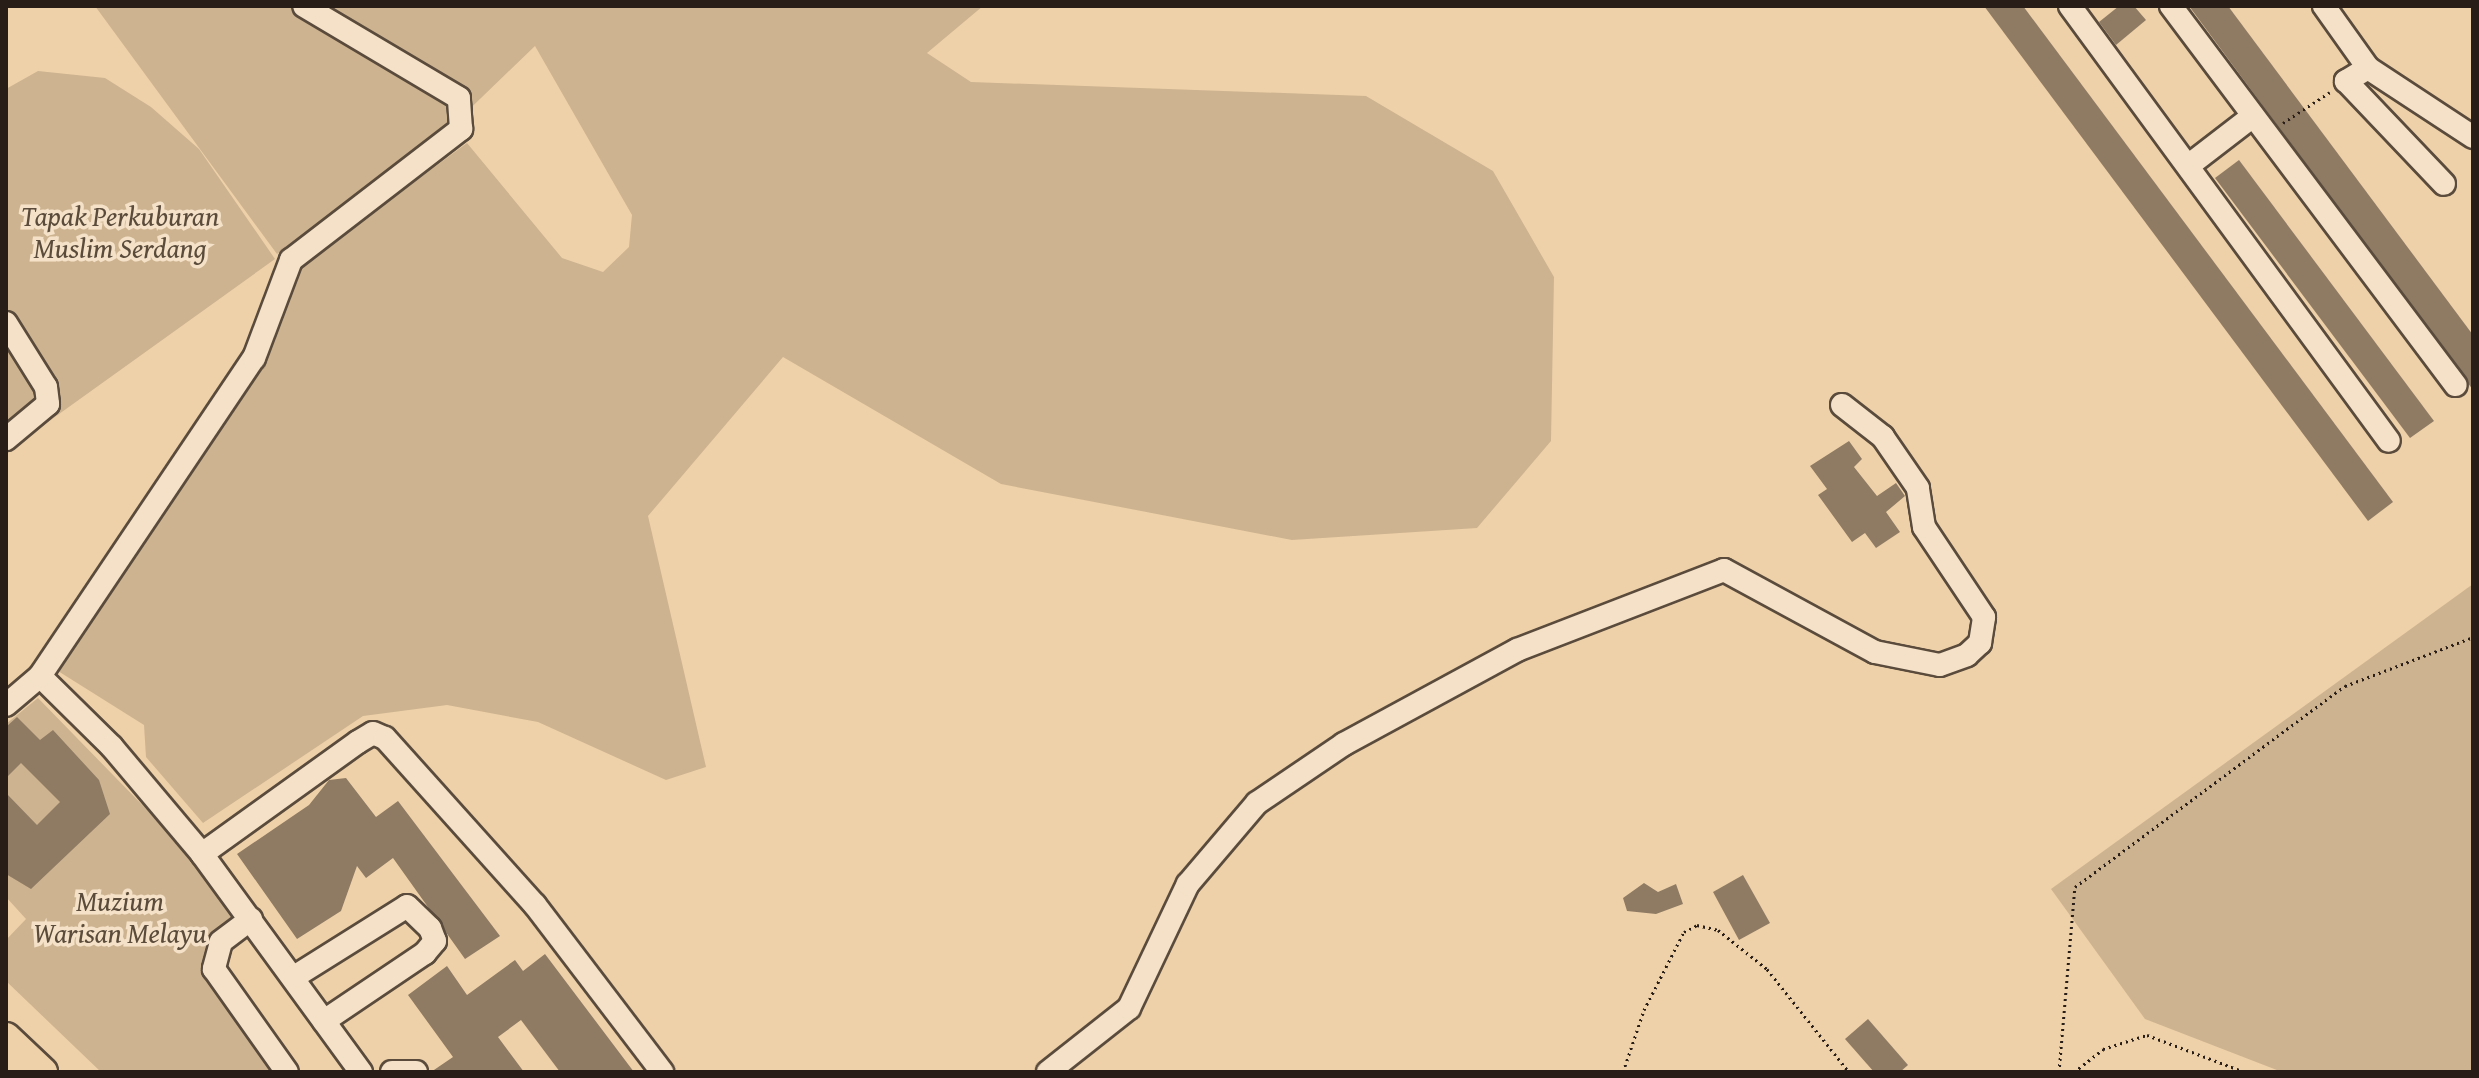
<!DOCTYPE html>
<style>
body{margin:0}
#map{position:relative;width:2479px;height:1078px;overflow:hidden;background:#eed1a9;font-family:"Gentium Book Plus",serif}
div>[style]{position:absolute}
.green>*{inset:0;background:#cdb390}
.building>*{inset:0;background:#8f7b63}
.path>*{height:3px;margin-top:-1.5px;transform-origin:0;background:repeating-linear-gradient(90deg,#291e17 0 2px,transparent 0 6px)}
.roads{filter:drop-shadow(2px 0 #5a4b3c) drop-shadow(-2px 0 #5a4b3c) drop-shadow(0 2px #5a4b3c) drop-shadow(0 -2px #5a4b3c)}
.minor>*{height:22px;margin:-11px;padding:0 11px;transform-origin:11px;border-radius:11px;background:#f4e1c7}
.major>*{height:28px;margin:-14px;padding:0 14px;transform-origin:14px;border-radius:14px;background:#eed1a9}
span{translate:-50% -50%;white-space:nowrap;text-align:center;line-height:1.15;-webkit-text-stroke:7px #f4e1c7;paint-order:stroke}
.park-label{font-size:28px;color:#5a4b3b;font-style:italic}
.frame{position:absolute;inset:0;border:8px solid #291e17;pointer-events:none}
</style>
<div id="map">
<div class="green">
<i style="clip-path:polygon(95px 6px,983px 6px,927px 53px,971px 82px,1366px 96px,1493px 171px,1554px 277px,1551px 441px,1477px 528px,1292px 540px,1001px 484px,783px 357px,648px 516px,706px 767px,666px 780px,538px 722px,447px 705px,363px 716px,203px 823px,146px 757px,144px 725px,58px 671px,262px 357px,298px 268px,467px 143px,562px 258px,603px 272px,629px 247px,632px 215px,535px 46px,452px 126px,277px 254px)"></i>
<i style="clip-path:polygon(38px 71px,105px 78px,151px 107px,199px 149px,275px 259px,27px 437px,16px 423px,6px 430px,6px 89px)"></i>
<i style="clip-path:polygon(2473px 584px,2473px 1072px,2282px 1072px,2145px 1019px,2051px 889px)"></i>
<i style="clip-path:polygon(38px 698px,193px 857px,237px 920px,211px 940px,274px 1072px,101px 1072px,6px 981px,6px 940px,26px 919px,6px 897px,6px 724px)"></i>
</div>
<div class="building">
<i style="clip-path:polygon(1984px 6px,2023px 6px,2393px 502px,2368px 521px)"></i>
<i style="clip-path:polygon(2119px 6px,2134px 6px,2146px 20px,2116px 45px,2099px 22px)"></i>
<i style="clip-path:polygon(2189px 6px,2228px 6px,2473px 335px,2473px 390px)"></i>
<i style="clip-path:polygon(2239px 160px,2434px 421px,2410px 438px,2215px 178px)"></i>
<i style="clip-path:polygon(1849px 441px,1862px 459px,1854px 467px,1877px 496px,1896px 483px,1905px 496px,1886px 512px,1900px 532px,1876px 548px,1865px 533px,1852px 542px,1818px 495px,1827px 489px,1810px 466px)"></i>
<i style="clip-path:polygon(17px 717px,40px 740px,53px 730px,99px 780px,110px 814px,31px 889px,6px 874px,6px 793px,37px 825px,60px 802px,21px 763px,6px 778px,6px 727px)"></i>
<i style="clip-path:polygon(346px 778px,376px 817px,398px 801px,500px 936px,465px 959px,393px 858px,366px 878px,357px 866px,341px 911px,297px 939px,237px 854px,309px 805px,329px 780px)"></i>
<i style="clip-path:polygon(1743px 875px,1770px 923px,1739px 940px,1713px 892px)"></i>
<i style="clip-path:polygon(1644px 883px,1658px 892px,1676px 884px,1683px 904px,1656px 914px,1627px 911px,1623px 898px)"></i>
<i style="clip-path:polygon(545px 954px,634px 1072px,560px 1072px,521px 1020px,498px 1037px,524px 1072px,431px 1072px,453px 1057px,408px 995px,447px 966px,467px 995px,515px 960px,523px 971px)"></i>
<i style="clip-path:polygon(1868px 1019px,1908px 1065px,1900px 1072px,1874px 1072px,1845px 1039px)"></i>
</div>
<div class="path">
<i style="left:2283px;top:123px;width:56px;rotate:-33.4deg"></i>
<i style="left:1623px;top:1072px;width:65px;rotate:-71.3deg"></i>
<i style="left:1644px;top:1010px;width:88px;rotate:-62.9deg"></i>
<i style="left:1684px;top:932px;width:15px;rotate:-28deg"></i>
<i style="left:1697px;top:925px;width:22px;rotate:13deg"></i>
<i style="left:1718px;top:930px;width:63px;rotate:38.5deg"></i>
<i style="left:1767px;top:969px;width:132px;rotate:51.5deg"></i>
<i style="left:2059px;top:1072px;width:186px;rotate:-85.1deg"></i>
<i style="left:2075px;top:887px;width:337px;rotate:-36.7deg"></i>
<i style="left:2345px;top:686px;width:137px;rotate:-20.9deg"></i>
<i style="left:2074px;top:1072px;width:37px;rotate:-38deg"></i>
<i style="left:2103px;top:1049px;width:46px;rotate:-17.7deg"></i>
<i style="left:2147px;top:1035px;width:105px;rotate:20.7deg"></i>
</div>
<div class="roads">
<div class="minor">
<i style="left:2070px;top:6px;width:539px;rotate:53.75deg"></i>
<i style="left:2171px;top:6px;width:474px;rotate:53.1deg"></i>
<i style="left:2324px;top:6px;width:76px;rotate:54.6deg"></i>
<i style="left:2368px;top:68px;width:126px;rotate:33.3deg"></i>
<i style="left:2368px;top:68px;width:26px;rotate:149deg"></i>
<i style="left:2346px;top:81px;width:142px;rotate:46.4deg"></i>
<i style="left:2188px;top:166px;width:82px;rotate:-37.6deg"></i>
<i style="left:6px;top:323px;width:75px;rotate:58deg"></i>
<i style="left:46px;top:387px;width:17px;rotate:83deg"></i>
<i style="left:48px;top:404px;width:55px;rotate:140.2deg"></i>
<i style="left:40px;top:676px;width:101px;rotate:44.6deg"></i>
<i style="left:112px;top:747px;width:140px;rotate:49.9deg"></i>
<i style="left:202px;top:854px;width:270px;rotate:53.9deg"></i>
<i style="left:6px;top:705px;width:45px;rotate:-40.5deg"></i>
<i style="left:40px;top:676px;width:383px;rotate:-56.1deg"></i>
<i style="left:254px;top:358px;width:105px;rotate:-69.3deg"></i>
<i style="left:291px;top:260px;width:215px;rotate:-37.6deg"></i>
<i style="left:461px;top:129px;width:31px;rotate:-94deg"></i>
<i style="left:459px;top:98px;width:180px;rotate:-149.3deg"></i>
<i style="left:202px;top:854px;width:192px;rotate:-35.7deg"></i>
<i style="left:358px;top:742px;width:17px;rotate:-31deg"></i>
<i style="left:373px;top:733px;width:13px;rotate:23deg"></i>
<i style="left:385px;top:738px;width:224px;rotate:48.1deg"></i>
<i style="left:535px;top:905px;width:210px;rotate:52.7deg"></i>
<i style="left:251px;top:919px;width:38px;rotate:143deg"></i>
<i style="left:221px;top:942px;width:28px;rotate:105deg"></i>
<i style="left:214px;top:969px;width:126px;rotate:54.7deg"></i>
<i style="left:294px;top:977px;width:133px;rotate:-32.1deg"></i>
<i style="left:407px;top:906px;width:32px;rotate:44deg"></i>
<i style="left:430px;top:928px;width:14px;rotate:69deg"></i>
<i style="left:435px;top:941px;width:16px;rotate:130deg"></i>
<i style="left:425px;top:953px;width:122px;rotate:146deg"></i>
<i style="left:392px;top:1072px;width:24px"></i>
<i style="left:1048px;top:1072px;width:103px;rotate:-38.3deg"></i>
<i style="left:1129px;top:1008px;width:137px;rotate:-64.6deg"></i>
<i style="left:1188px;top:884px;width:106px;rotate:-49.6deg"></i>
<i style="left:1257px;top:803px;width:105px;rotate:-34.1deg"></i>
<i style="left:1344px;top:744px;width:197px;rotate:-28.5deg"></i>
<i style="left:1517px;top:650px;width:222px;rotate:-21.1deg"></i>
<i style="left:1724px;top:570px;width:172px;rotate:28.5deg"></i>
<i style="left:1875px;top:652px;width:66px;rotate:11.3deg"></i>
<i style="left:1940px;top:665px;width:29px;rotate:-20deg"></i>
<i style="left:1967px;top:655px;width:18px;rotate:-43deg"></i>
<i style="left:1980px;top:643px;width:26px;rotate:-81deg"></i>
<i style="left:1984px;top:617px;width:108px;rotate:-123.7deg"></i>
<i style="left:1924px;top:527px;width:39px;rotate:-99deg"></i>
<i style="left:1918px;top:488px;width:62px;rotate:-124.5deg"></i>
<i style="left:1883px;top:437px;width:52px;rotate:-142deg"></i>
</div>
<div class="major">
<i style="left:6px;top:1037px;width:51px;rotate:43.4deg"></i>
<i style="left:6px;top:1069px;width:4px;rotate:45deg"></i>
</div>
</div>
<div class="park-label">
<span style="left:120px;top:232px">Tapak Perkuburan<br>Muslim Serdang</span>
<span style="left:120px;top:917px">Muzium<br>Warisan Melayu</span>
</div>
<div class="frame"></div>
</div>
